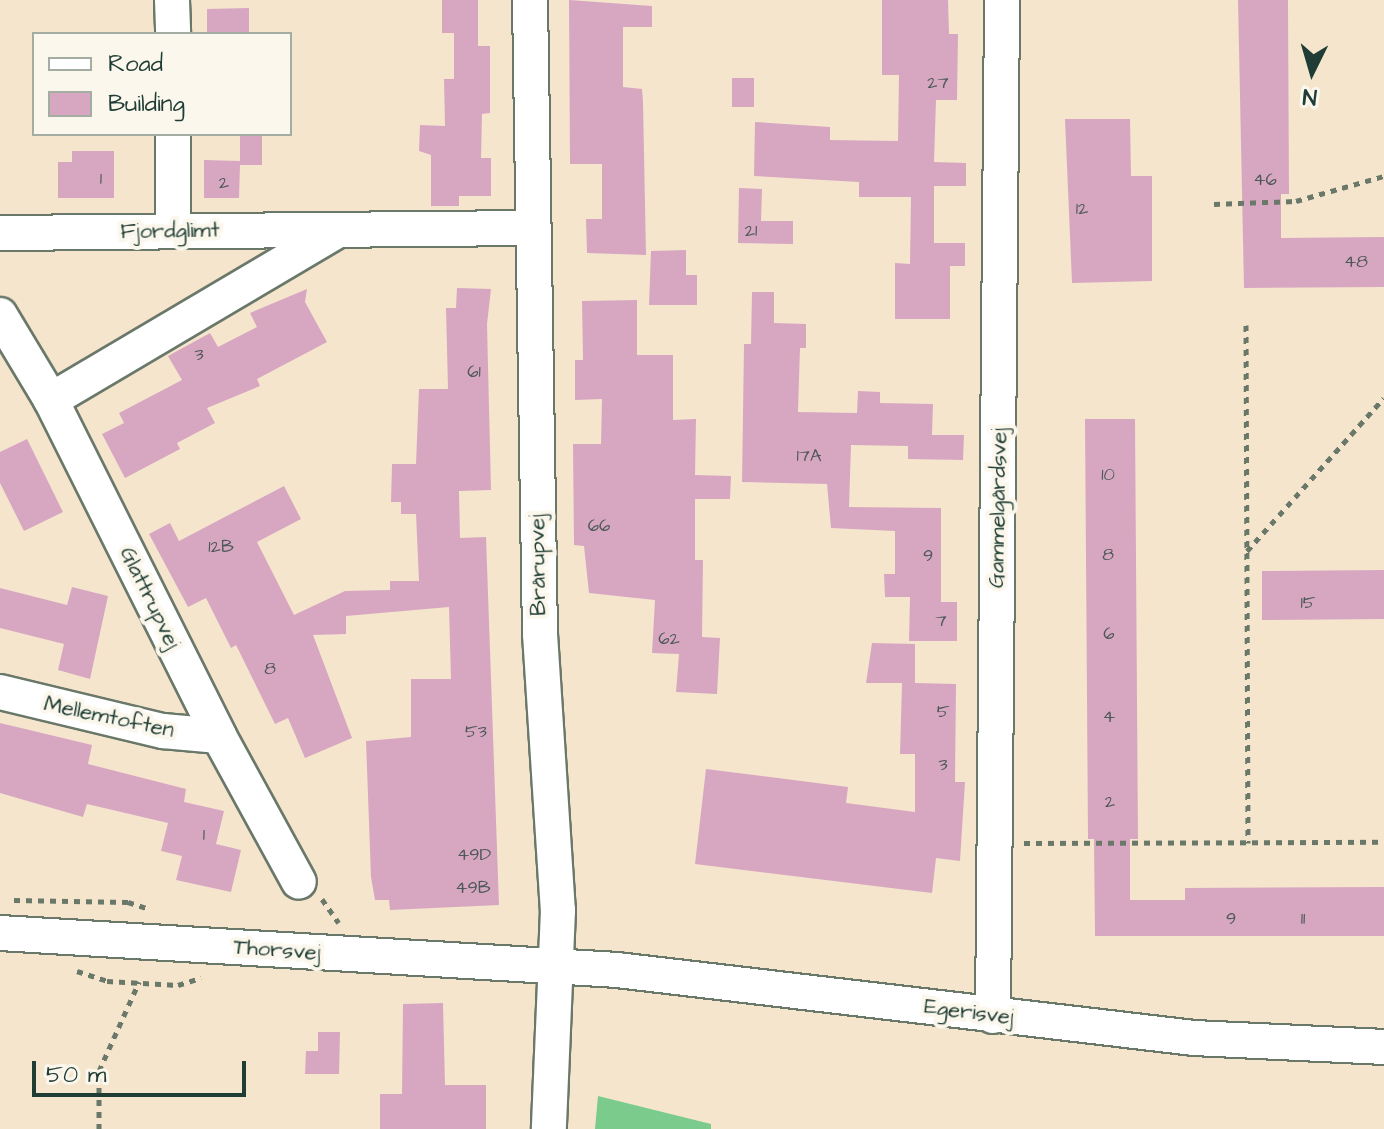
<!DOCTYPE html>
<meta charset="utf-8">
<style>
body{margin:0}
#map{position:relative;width:1384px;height:1129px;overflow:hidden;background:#f5e5cd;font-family:"Architects Daughter",sans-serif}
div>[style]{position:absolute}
.green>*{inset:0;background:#7acb8c}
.building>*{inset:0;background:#d7a7c2}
.path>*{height:5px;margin-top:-2.5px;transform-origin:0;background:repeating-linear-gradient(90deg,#6a786a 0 6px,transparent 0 12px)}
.roads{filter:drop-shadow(2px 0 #6a786a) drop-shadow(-2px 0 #6a786a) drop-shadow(0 2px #6a786a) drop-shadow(0 -2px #6a786a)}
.minor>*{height:34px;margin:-17px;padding:0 17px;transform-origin:17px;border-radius:17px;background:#fff}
span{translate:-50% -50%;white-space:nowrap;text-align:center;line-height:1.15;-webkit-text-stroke:8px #fbf7ec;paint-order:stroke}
.number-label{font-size:18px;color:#4d5858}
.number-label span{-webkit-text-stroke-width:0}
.street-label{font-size:22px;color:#1f3d34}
.legend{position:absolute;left:32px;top:32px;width:260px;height:104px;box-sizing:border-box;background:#fbf7ec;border:2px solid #a3ada2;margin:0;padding:10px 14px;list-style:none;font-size:24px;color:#1f3d34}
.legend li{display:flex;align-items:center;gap:16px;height:40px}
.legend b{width:40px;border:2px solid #a3ada2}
.north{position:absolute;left:1272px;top:32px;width:80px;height:80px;-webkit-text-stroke:6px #fbf7ec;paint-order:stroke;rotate:185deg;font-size:22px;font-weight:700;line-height:32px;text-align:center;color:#1f3d34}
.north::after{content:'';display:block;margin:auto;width:28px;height:36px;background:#1f3d34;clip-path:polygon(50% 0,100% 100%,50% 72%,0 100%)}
.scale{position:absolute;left:32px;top:1061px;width:214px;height:36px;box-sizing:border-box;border:4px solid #1f3d34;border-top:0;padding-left:10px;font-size:24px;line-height:28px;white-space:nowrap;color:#1f3d34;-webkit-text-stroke:6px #fbf7ec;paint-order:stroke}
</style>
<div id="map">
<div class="green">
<i style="clip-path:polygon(598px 1096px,711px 1124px,711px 1129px,595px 1129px)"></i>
</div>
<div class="building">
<i style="clip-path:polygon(442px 0,478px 0,478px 46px,490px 46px,490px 113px,482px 114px,481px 158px,491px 158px,491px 196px,459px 196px,459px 206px,431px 206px,431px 155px,419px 151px,420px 125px,445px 126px,444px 79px,454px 79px,454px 33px,442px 33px)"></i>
<i style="clip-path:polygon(569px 0,652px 6px,652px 27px,623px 27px,623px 87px,642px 89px,643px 102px,646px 255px,587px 253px,586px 219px,602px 219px,602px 164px,570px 164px)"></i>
<i style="clip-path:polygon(882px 0,948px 0,949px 34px,958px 34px,957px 100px,936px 100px,934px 162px,966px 163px,966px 186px,934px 186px,934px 243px,965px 243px,965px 266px,950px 266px,950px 319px,895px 319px,895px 263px,910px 264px,911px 197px,859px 197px,859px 182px,754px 176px,755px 122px,830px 127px,830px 140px,898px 141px,899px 75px,882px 75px)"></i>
<i style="clip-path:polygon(1238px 0,1288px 0,1289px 194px,1281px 194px,1281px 238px,1384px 237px,1384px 287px,1244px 288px)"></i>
<i style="clip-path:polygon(249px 8px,249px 34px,207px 34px,207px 9px)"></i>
<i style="clip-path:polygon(732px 78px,754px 78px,754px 107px,732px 107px)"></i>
<i style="clip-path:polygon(1065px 119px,1130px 119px,1131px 176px,1152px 176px,1152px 281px,1072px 283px)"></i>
<i style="clip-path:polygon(240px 134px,262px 134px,262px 165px,240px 165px,239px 198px,204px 198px,204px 160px,240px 161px)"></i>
<i style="clip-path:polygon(72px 151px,114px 151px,114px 198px,58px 198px,58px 162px,72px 162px)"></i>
<i style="clip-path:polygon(739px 188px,762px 189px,761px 221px,793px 221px,793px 244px,738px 243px)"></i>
<i style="clip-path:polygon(686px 250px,686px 275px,697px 275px,697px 305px,649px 305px,651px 251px)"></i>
<i style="clip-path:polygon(457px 288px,491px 289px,487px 324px,491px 490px,459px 491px,460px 538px,486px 537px,499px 905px,390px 910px,389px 900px,375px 900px,371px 877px,366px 741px,411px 737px,411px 679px,451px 679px,449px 607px,346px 616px,346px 634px,313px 635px,352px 738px,305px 758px,288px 718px,275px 724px,240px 653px,236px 645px,231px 648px,206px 598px,188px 607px,149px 534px,170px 523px,179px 541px,284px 486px,301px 519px,257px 542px,294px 615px,345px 591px,390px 590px,390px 581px,419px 581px,416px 514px,401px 514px,401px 502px,391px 502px,392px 464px,416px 464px,419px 389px,448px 389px,446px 308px,456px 308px)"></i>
<i style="clip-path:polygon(307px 289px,305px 302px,327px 342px,257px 379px,260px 386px,207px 408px,215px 423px,177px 443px,180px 449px,125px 478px,102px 434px,124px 423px,119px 413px,182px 380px,168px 356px,210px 333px,218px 347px,257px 327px,250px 313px)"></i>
<i style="clip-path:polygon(752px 292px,774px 292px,774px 323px,806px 324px,806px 348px,800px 348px,798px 412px,857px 413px,858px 391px,880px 392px,880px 403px,933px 404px,932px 435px,964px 435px,963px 460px,908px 459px,908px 446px,851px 445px,849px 507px,941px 508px,941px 602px,957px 602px,957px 641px,909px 641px,910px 597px,885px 597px,884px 574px,895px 574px,895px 531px,831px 528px,827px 484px,742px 482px,744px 344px,751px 344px)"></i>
<i style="clip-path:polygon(637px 300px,637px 355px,673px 355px,673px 420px,696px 419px,695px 475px,731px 476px,730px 499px,695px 499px,695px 560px,703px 560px,702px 637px,720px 638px,717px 694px,676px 692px,679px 654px,652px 653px,655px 600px,589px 593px,584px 546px,574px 545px,573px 444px,601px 444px,602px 399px,575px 400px,575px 360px,583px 360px,582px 301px)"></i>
<i style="clip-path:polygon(1085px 419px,1135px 419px,1138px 839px,1130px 839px,1130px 900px,1185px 900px,1185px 888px,1384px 887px,1384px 936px,1095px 936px,1094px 839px,1088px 839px)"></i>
<i style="clip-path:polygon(27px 439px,63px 512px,24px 531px,0 483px,0 452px)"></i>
<i style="clip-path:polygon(1384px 570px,1384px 619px,1262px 620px,1262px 571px)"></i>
<i style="clip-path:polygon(72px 587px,108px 596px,90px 679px,58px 670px,64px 644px,0 628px,0 588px,67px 605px)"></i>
<i style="clip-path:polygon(872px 643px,915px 644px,915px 683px,956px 684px,955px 782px,965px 782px,960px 861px,936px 858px,932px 893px,695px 864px,706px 769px,848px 787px,846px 803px,915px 812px,915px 754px,900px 754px,902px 683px,866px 683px)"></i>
<i style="clip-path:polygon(0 723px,92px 745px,88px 764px,186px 789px,184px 802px,224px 811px,216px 844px,241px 850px,231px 892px,176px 880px,182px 856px,161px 851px,168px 823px,87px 804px,83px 817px,0 793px)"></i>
<i style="clip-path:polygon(443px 1003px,445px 1085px,486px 1085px,486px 1129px,380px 1129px,380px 1094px,402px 1094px,403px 1004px)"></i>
<i style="clip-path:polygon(318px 1032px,340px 1032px,339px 1074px,305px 1074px,306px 1051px,318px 1051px)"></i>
</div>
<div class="path">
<i style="left:1214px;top:204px;width:82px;rotate:-2.1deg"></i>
<i style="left:1296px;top:201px;width:91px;rotate:-15.9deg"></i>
<i style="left:1246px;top:325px;width:518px;rotate:89.78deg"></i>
<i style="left:1247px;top:551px;width:205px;rotate:-48.2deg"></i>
<i style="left:1024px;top:843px;width:360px;rotate:-0.2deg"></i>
<i style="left:322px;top:899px;width:29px;rotate:55deg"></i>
<i style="left:14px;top:900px;width:114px;rotate:1deg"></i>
<i style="left:128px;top:902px;width:23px;rotate:18deg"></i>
<i style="left:77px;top:971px;width:32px;rotate:18deg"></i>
<i style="left:107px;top:981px;width:71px;rotate:3.2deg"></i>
<i style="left:178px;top:985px;width:24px;rotate:-17deg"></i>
<i style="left:99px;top:1129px;width:58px;rotate:-90deg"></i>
<i style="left:99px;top:1071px;width:98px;rotate:-65.8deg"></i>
</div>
<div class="roads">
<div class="minor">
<i style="left:172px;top:0;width:34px;rotate:88deg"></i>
<i style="left:530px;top:0;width:634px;rotate:89.1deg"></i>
<i style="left:540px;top:634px;width:277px;rotate:86.3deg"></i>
<i style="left:558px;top:910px;width:219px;rotate:92.4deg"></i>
<i style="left:173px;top:134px;width:97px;rotate:90deg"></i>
<i style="left:0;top:233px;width:533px;rotate:-0.54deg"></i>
<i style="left:0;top:315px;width:99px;rotate:59deg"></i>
<i style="left:51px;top:400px;width:376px;rotate:63.4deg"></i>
<i style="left:219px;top:736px;width:166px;rotate:61.3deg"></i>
<i style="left:51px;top:400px;width:332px;rotate:-30.6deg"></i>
<i style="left:0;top:692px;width:168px;rotate:13.5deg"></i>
<i style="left:163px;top:731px;width:56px;rotate:5.1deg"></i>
<i style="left:0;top:933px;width:618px;rotate:3.43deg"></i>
<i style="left:617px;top:970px;width:581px;rotate:6.72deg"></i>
<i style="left:1194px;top:1038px;width:190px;rotate:2.7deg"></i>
<i style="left:993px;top:1016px;width:1016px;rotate:-89.49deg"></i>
</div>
</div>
<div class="number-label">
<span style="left:938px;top:83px">27</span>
<span style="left:101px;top:179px">1</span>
<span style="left:1265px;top:180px">46</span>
<span style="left:224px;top:183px">2</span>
<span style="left:1082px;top:209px">12</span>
<span style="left:751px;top:231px">21</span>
<span style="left:1356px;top:262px">48</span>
<span style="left:199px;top:355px">3</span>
<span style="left:474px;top:372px">61</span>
<span style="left:809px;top:456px">17A</span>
<span style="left:1108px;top:475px">10</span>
<span style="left:599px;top:526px">66</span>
<span style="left:221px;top:547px">12B</span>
<span style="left:1108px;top:555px">8</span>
<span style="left:928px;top:556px">9</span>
<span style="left:1308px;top:603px">15</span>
<span style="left:941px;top:621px">7</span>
<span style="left:1109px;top:634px">6</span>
<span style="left:669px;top:639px">62</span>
<span style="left:270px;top:669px">8</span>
<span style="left:943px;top:712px">5</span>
<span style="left:1109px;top:717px">4</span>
<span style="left:476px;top:732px">53</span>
<span style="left:943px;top:765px">3</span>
<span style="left:1110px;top:802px">2</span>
<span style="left:204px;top:835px">1</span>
<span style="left:474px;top:855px">49D</span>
<span style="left:473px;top:888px">49B</span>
<span style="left:1231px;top:919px">9</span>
<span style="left:1303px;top:919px">11</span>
</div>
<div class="street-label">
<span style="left:170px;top:231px;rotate:-1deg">Fjordglimt</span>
<span style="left:998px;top:508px;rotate:-89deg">Gammelgårdsvej</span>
<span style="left:538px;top:565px;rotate:-91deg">Brårupvej</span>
<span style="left:150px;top:598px;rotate:64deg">Glattrupvej</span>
<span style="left:109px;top:717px;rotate:12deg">Mellemtoften</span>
<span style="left:277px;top:950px;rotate:4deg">Thorsvej</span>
<span style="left:969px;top:1012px;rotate:7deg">Egerisvej</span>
</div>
<ul class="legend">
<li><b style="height:10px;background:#fff"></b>Road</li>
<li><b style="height:22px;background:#d7a7c2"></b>Building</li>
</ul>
<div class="north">N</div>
<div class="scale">50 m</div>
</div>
